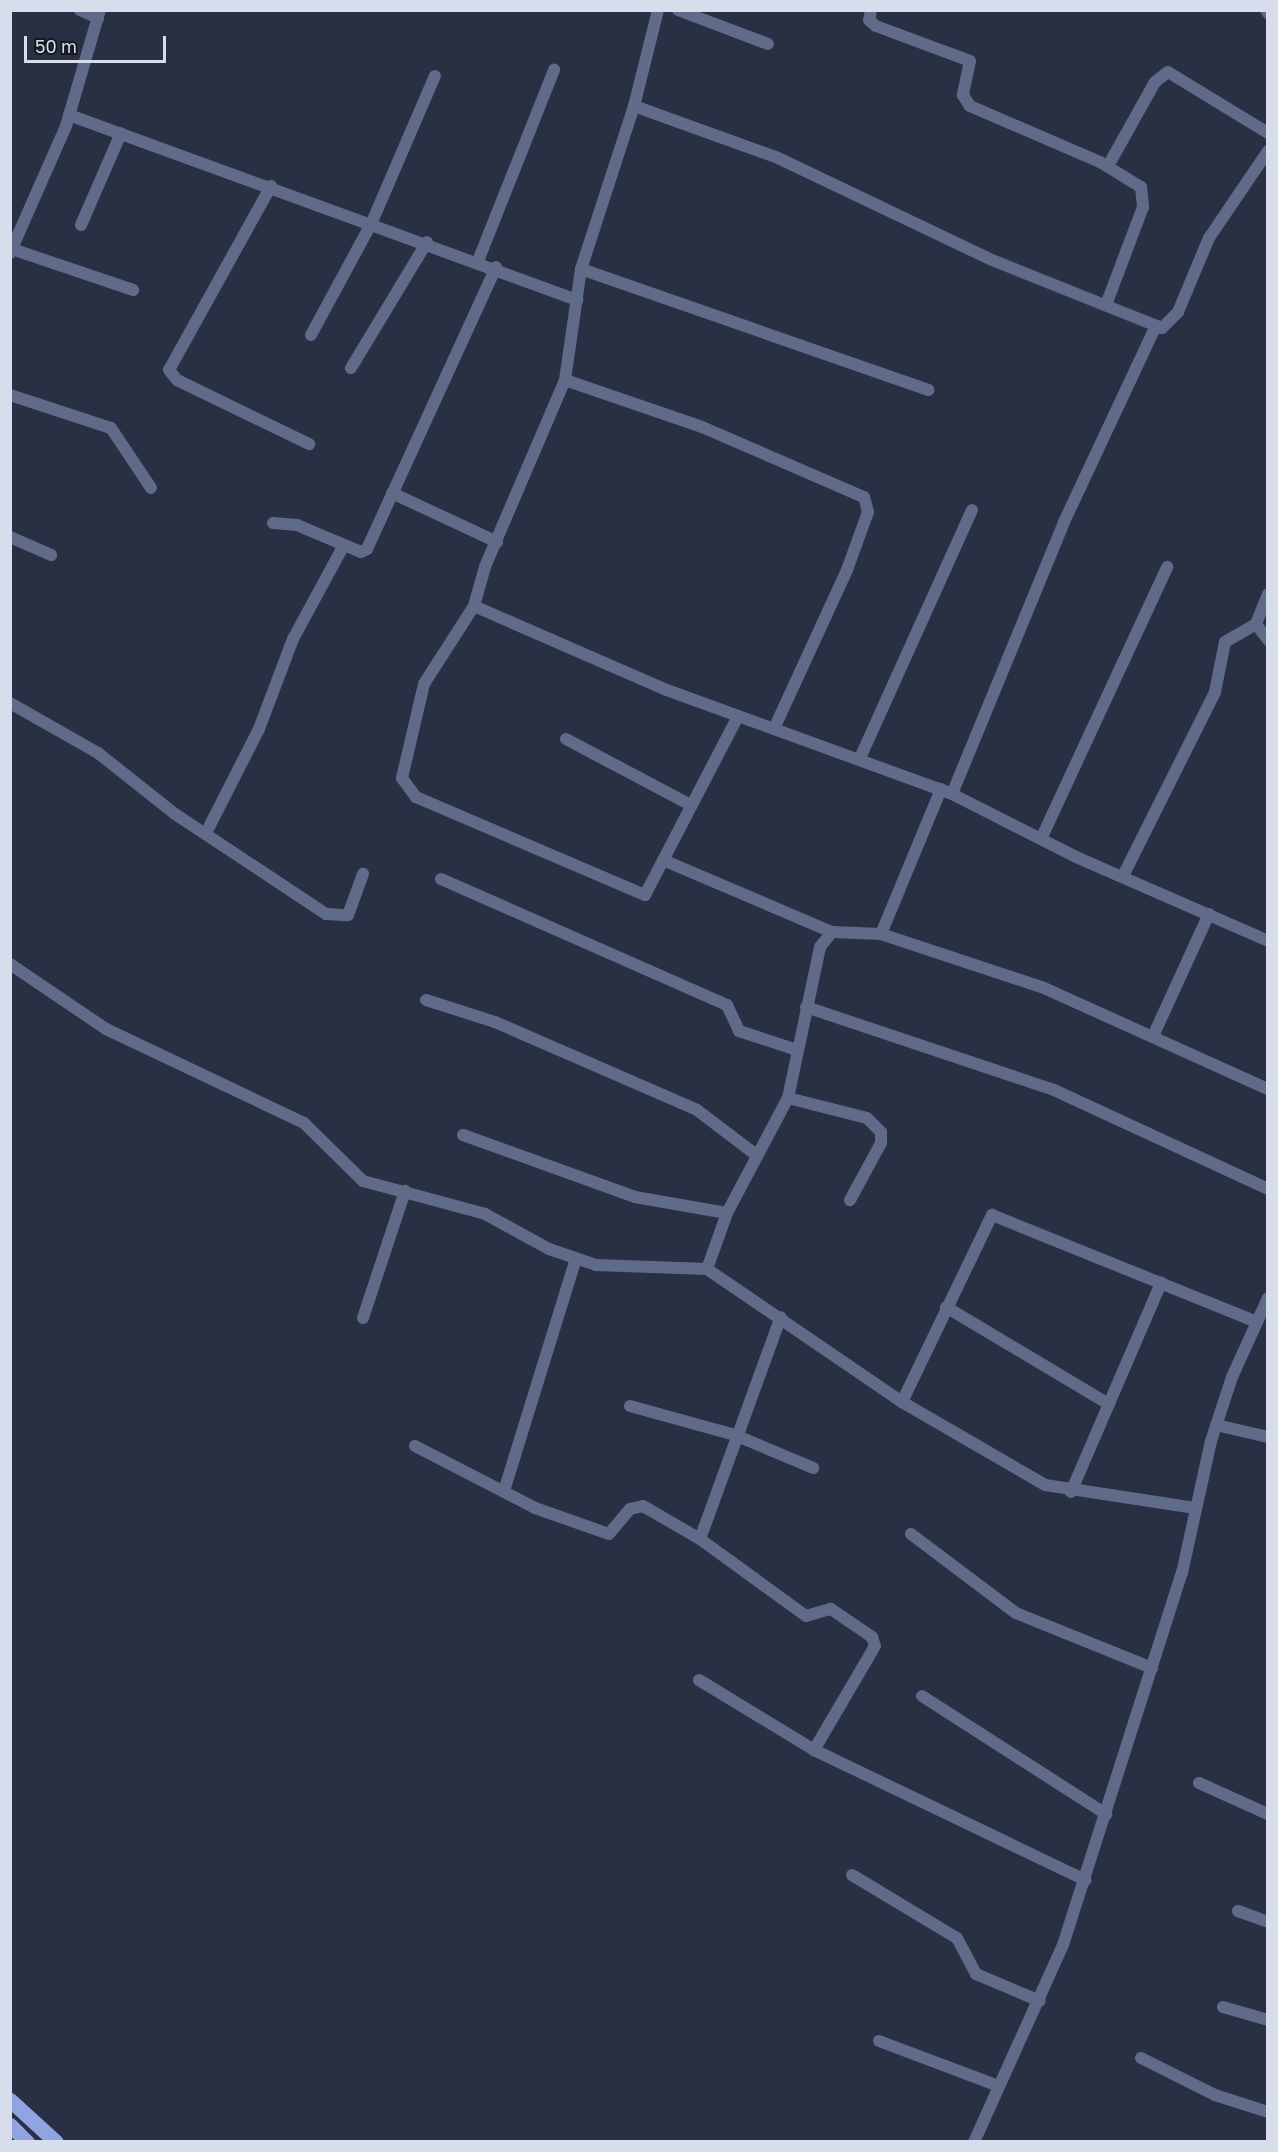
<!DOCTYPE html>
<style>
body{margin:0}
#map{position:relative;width:1278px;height:2152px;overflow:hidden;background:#293044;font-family:"Golos Text",sans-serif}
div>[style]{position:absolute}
.minor>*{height:12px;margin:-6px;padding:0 6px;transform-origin:6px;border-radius:6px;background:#606b89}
.primary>*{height:15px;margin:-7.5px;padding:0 7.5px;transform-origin:7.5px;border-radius:7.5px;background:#8fa4e1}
span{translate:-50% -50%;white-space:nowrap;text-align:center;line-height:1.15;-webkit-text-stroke:4.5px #151821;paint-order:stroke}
.frame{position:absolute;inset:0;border:12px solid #d8ddeb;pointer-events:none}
.scale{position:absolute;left:24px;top:36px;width:142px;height:27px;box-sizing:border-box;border:3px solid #d8ddeb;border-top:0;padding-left:8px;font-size:18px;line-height:21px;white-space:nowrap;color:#d8ddeb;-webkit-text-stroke:4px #151821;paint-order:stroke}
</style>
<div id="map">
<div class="minor">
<i style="left:80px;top:10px;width:20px;rotate:24deg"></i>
<i style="left:658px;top:10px;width:99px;rotate:104deg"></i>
<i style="left:634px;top:106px;width:171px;rotate:108deg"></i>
<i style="left:581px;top:269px;width:112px;rotate:98.2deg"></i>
<i style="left:565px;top:380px;width:203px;rotate:113.2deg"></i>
<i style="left:485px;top:567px;width:41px;rotate:105.8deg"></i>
<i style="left:474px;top:606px;width:93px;rotate:122.7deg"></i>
<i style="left:424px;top:684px;width:97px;rotate:103.2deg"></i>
<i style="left:402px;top:778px;width:24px;rotate:54deg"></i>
<i style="left:416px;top:797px;width:249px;rotate:23.2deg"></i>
<i style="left:645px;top:895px;width:202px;rotate:-62.5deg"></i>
<i style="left:678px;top:10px;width:96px;rotate:20.7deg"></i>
<i style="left:871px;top:10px;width:10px;rotate:101deg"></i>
<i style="left:869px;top:20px;width:9px;rotate:41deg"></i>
<i style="left:876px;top:26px;width:100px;rotate:20.4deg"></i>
<i style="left:970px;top:61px;width:35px;rotate:102deg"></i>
<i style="left:963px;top:95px;width:13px;rotate:58deg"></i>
<i style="left:970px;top:106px;width:142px;rotate:23.3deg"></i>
<i style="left:1100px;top:162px;width:48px;rotate:31.4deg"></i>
<i style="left:1141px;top:187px;width:20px;rotate:84deg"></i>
<i style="left:1143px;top:207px;width:105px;rotate:110.7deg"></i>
<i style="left:1266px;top:10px;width:4px;rotate:56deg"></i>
<i style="left:634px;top:106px;width:151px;rotate:19.8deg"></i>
<i style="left:776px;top:157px;width:239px;rotate:25.5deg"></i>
<i style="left:992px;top:260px;width:183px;rotate:21.8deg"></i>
<i style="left:1162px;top:328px;width:23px;rotate:-45deg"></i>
<i style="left:1178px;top:312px;width:80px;rotate:-67.3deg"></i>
<i style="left:1209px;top:238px;width:105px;rotate:-55.9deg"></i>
<i style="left:69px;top:115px;width:541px;rotate:20.01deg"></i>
<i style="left:1108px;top:166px;width:96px;rotate:-60.8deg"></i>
<i style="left:1155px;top:82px;width:16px;rotate:-38deg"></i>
<i style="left:1168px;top:72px;width:117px;rotate:31.4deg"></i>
<i style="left:271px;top:186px;width:210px;rotate:119deg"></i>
<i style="left:169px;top:370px;width:13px;rotate:51deg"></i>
<i style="left:177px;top:380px;width:147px;rotate:25.9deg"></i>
<i style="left:81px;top:225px;width:100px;rotate:-66.5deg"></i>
<i style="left:12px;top:249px;width:128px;rotate:18.7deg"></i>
<i style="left:10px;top:253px;width:139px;rotate:-66.2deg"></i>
<i style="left:66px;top:126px;width:121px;rotate:-73.7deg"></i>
<i style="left:478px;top:261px;width:206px;rotate:-68.3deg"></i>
<i style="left:581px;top:269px;width:368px;rotate:19.2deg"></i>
<i style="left:311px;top:335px;width:128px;rotate:-61.6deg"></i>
<i style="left:372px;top:222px;width:159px;rotate:-66.7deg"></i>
<i style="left:351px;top:368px;width:147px;rotate:-58.9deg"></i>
<i style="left:565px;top:380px;width:145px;rotate:18.9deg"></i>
<i style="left:702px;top:427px;width:176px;rotate:23.4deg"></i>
<i style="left:864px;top:497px;width:16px;rotate:75deg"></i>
<i style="left:868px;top:512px;width:62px;rotate:109.9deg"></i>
<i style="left:847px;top:570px;width:175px;rotate:114.7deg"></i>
<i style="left:10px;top:395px;width:106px;rotate:18.1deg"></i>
<i style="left:111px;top:428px;width:72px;rotate:56.3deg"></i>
<i style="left:392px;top:493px;width:116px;rotate:25deg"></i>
<i style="left:273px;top:523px;width:24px;rotate:5deg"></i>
<i style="left:297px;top:525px;width:69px;rotate:22.9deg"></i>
<i style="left:361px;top:552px;width:7px;rotate:-27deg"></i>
<i style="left:367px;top:549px;width:310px;rotate:-65.4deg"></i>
<i style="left:10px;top:537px;width:45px;rotate:23.7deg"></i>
<i style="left:1268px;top:594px;width:32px;rotate:112deg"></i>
<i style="left:1256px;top:624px;width:20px;rotate:53deg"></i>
<i style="left:474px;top:606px;width:207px;rotate:23.6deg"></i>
<i style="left:664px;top:689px;width:307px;rotate:20deg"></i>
<i style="left:952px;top:794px;width:139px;rotate:26.9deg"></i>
<i style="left:1076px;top:857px;width:210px;rotate:23.6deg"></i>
<i style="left:10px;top:703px;width:101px;rotate:29.6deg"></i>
<i style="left:98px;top:753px;width:98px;rotate:38.4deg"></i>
<i style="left:175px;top:814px;width:181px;rotate:33.5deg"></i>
<i style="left:326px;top:914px;width:22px;rotate:3deg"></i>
<i style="left:348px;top:915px;width:44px;rotate:-69.9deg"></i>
<i style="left:566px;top:739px;width:139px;rotate:27.9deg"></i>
<i style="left:860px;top:758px;width:272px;rotate:-65.7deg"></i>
<i style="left:952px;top:794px;width:294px;rotate:-67.6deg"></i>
<i style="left:1064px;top:522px;width:217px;rotate:-64.9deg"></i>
<i style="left:206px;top:833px;width:117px;rotate:-63deg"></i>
<i style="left:259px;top:729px;width:96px;rotate:-69.3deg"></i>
<i style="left:293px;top:639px;width:107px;rotate:-61.5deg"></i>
<i style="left:1041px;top:839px;width:300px;rotate:-65.1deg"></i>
<i style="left:663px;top:860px;width:184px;rotate:23.1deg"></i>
<i style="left:1123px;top:876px;width:206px;rotate:-63.4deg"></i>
<i style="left:1215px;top:692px;width:51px;rotate:-78.7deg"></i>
<i style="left:1225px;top:642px;width:36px;rotate:-30deg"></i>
<i style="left:441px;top:879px;width:313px;rotate:23.8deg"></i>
<i style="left:727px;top:1005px;width:29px;rotate:65deg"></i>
<i style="left:739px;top:1031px;width:61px;rotate:18.1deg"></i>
<i style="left:881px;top:934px;width:157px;rotate:-67.5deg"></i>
<i style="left:10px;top:964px;width:116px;rotate:34.1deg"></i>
<i style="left:106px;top:1029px;width:219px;rotate:25.4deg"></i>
<i style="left:304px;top:1123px;width:83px;rotate:44.5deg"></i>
<i style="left:363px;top:1181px;width:126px;rotate:15.1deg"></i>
<i style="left:485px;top:1214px;width:73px;rotate:28.7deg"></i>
<i style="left:549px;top:1249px;width:50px;rotate:18.8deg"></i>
<i style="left:596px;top:1265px;width:111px;rotate:2.1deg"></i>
<i style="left:707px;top:1269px;width:236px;rotate:34.3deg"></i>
<i style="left:902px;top:1402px;width:165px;rotate:30.1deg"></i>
<i style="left:1045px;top:1485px;width:152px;rotate:8.7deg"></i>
<i style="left:426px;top:1000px;width:72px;rotate:17.7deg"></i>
<i style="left:495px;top:1022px;width:220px;rotate:23.5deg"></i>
<i style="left:697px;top:1110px;width:73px;rotate:37.2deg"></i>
<i style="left:806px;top:1007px;width:262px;rotate:18.5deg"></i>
<i style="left:1054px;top:1090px;width:236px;rotate:24.8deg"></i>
<i style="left:1154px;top:1034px;width:132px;rotate:-65.4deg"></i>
<i style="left:788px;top:1098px;width:81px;rotate:14.2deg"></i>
<i style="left:867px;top:1118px;width:20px;rotate:45deg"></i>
<i style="left:881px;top:1132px;width:11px;rotate:90deg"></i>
<i style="left:881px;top:1143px;width:65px;rotate:118.5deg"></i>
<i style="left:463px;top:1135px;width:183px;rotate:19.8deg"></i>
<i style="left:635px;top:1197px;width:93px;rotate:9.9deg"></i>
<i style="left:707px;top:1269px;width:59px;rotate:-70.3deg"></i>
<i style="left:727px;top:1213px;width:130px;rotate:-62.1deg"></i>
<i style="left:788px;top:1098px;width:154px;rotate:-78deg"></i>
<i style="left:820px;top:947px;width:19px;rotate:-51deg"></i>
<i style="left:832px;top:932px;width:49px;rotate:2.3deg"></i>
<i style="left:881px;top:934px;width:172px;rotate:18.3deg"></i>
<i style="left:1044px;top:988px;width:246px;rotate:24.3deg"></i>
<i style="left:946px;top:1307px;width:190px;rotate:30.8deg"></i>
<i style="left:363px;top:1318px;width:134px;rotate:-71.7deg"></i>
<i style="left:902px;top:1402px;width:208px;rotate:-64.3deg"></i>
<i style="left:992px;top:1215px;width:284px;rotate:22deg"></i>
<i style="left:630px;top:1406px;width:109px;rotate:15.4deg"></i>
<i style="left:735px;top:1435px;width:85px;rotate:22.9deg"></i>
<i style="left:1216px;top:1425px;width:53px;rotate:13deg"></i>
<i style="left:415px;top:1446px;width:135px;rotate:27.3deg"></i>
<i style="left:535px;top:1508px;width:78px;rotate:19.4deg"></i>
<i style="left:609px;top:1534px;width:33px;rotate:-50deg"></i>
<i style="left:630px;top:1509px;width:13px;rotate:-13deg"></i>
<i style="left:643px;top:1506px;width:66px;rotate:30.1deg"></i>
<i style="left:700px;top:1539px;width:131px;rotate:36deg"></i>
<i style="left:806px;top:1616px;width:26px;rotate:-16deg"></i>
<i style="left:831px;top:1609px;width:50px;rotate:34.3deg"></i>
<i style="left:872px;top:1637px;width:9px;rotate:72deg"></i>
<i style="left:875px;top:1646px;width:121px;rotate:120.4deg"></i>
<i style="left:504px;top:1491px;width:243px;rotate:-72.8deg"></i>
<i style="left:1071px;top:1492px;width:228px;rotate:-66.7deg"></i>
<i style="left:911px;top:1534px;width:131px;rotate:37deg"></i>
<i style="left:1016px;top:1613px;width:147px;rotate:22deg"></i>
<i style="left:700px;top:1539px;width:236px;rotate:-70deg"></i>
<i style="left:699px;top:1680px;width:135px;rotate:31.3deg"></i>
<i style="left:814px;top:1750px;width:301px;rotate:25.6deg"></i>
<i style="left:922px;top:1696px;width:219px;rotate:32.7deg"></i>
<i style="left:1199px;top:1783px;width:76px;rotate:24.2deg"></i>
<i style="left:852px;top:1875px;width:122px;rotate:31deg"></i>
<i style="left:957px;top:1938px;width:41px;rotate:62.2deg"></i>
<i style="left:976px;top:1974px;width:69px;rotate:22.9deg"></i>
<i style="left:1238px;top:1911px;width:32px;rotate:20deg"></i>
<i style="left:1223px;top:2007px;width:47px;rotate:16.1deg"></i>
<i style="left:879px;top:2041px;width:128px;rotate:20.6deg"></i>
<i style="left:1141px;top:2058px;width:83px;rotate:26.6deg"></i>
<i style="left:1215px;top:2095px;width:56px;rotate:17.8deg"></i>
<i style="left:974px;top:2142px;width:216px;rotate:-65.7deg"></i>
<i style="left:1063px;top:1945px;width:391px;rotate:-72.3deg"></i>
<i style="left:1182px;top:1573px;width:135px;rotate:-77.6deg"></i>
<i style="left:1211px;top:1441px;width:67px;rotate:-71.8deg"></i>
<i style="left:1232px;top:1377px;width:87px;rotate:-65.5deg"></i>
</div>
<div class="primary">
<i style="left:10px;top:2100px;width:62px;rotate:42.4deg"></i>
<i style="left:10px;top:2125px;width:24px;rotate:45deg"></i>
</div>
<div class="frame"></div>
<div class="scale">50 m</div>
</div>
